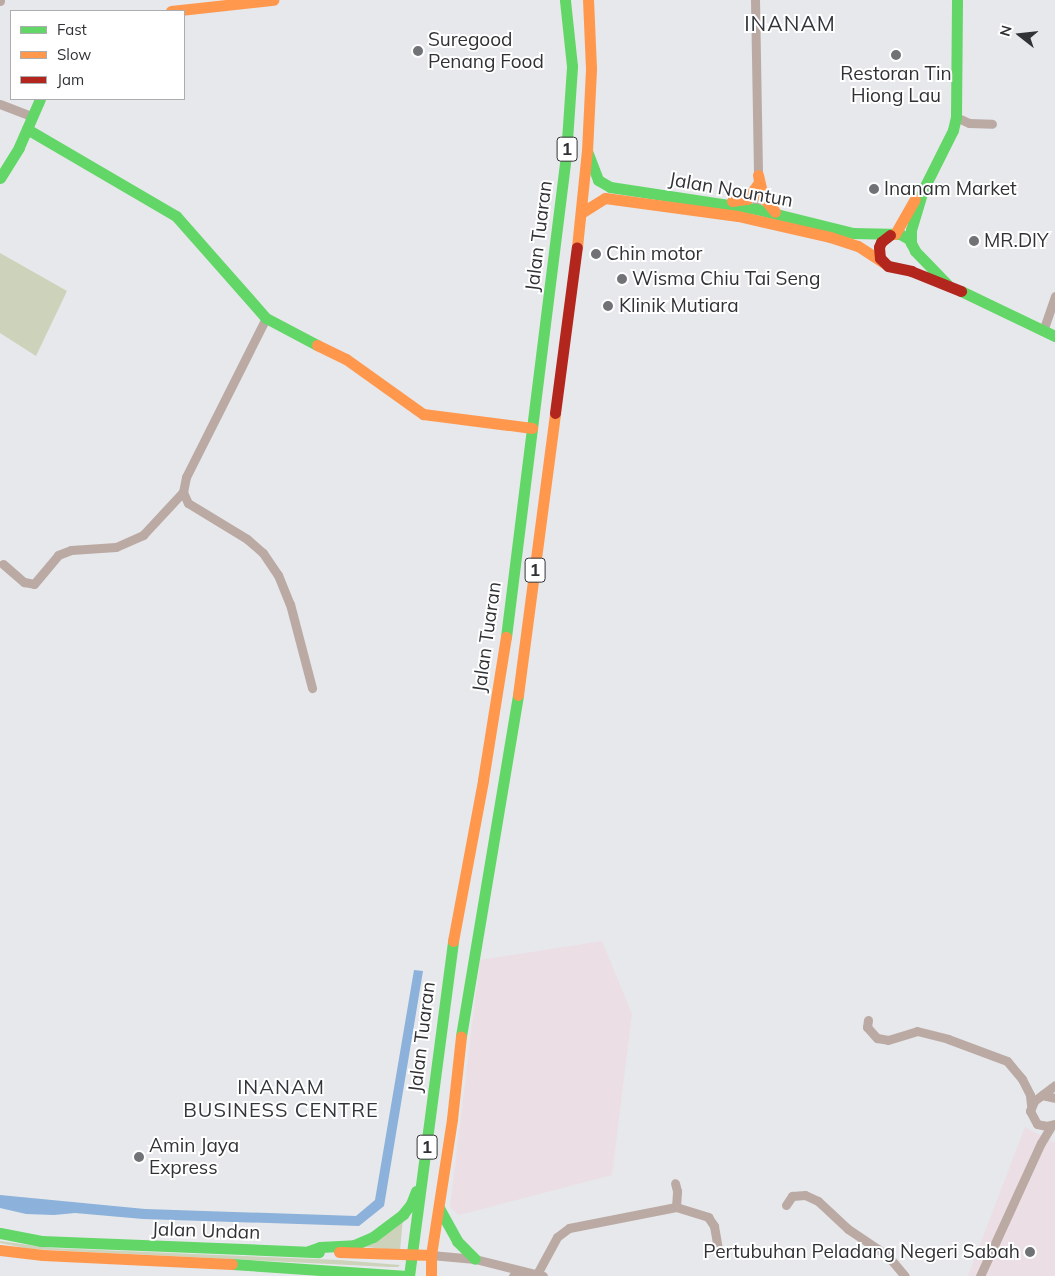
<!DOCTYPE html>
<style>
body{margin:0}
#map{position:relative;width:1055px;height:1276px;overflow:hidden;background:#e6e8eb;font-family:Mulish,sans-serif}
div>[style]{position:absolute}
.industrial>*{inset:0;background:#ebdee4}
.green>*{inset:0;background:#ccd3ba}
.water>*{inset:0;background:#8cb1da}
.street>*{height:9px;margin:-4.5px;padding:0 4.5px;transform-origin:4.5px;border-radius:4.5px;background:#bbaaa4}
.fast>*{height:11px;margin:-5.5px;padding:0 5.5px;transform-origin:5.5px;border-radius:5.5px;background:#63d668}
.slow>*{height:11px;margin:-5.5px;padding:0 5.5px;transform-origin:5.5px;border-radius:5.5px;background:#ff974d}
.jam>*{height:11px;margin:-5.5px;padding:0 5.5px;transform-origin:5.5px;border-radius:5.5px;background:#b3261e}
.dots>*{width:14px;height:14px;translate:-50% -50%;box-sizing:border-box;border:2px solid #fff;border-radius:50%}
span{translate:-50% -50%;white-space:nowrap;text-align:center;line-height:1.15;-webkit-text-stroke:4px #fff;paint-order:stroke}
.shield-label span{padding:1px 4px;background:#fff;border:1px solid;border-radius:4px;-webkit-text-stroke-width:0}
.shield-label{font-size:18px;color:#303235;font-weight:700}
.poi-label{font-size:19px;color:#303235}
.left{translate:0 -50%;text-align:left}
.right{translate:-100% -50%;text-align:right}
.street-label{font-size:19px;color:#303235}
.neighbourhood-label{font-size:20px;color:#32363b;letter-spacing:1px}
.quarter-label{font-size:21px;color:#32363b;letter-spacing:1px}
.legend{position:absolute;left:10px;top:10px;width:175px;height:90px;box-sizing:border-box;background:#fff;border:1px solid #acadae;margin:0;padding:6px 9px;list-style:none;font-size:15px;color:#303235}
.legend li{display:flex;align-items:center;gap:10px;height:25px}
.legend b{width:25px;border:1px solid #acadae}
.north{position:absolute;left:995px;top:10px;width:50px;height:50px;-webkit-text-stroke:4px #fff;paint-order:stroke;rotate:286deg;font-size:14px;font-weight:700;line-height:20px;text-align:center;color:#303235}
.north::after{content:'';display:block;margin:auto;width:18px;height:22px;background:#303235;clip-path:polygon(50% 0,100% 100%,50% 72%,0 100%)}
</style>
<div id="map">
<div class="industrial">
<i style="clip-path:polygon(602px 941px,632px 1014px,612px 1175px,459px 1215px,450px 1207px,480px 960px)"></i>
<i style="clip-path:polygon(1025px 1127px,1055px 1143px,1055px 1276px,968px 1276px)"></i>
</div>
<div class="green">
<i style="clip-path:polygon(0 253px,67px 291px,36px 356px,0 333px)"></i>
<i style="clip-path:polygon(403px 1217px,400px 1251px,359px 1246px)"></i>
<i style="clip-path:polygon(0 1241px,51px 1248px,339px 1260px,400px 1265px,398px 1267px,389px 1267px,30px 1249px,0 1243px)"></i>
</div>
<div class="water">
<i style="clip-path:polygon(414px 970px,423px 971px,384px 1206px,359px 1226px,143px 1219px,75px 1213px,54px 1215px,26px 1214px,0 1208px,0 1195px,145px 1209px,356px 1216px,375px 1200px)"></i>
</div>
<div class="street">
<i style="left:755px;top:0;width:175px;rotate:89deg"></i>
<i style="left:758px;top:175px;width:34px;rotate:93deg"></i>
<i style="left:0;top:1px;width:1px;rotate:-90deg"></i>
<i style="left:0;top:104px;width:34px;rotate:21deg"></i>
<i style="left:956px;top:117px;width:14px;rotate:25deg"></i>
<i style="left:969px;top:123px;width:23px;rotate:2deg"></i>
<i style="left:266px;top:318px;width:178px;rotate:116.7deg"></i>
<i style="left:186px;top:477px;width:15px;rotate:101deg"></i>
<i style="left:183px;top:492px;width:12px;rotate:66deg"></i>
<i style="left:188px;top:503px;width:69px;rotate:31.4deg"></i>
<i style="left:247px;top:539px;width:21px;rotate:41deg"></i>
<i style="left:263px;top:553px;width:27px;rotate:56deg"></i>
<i style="left:278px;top:575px;width:31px;rotate:68deg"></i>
<i style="left:290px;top:604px;width:87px;rotate:75.3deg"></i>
<i style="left:1043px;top:331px;width:37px;rotate:-71deg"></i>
<i style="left:3px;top:564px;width:28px;rotate:41deg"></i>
<i style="left:24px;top:582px;width:10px;rotate:11deg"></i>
<i style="left:34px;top:584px;width:38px;rotate:-50deg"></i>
<i style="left:58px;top:555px;width:14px;rotate:-21deg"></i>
<i style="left:71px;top:550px;width:45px;rotate:-3.8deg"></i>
<i style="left:116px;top:547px;width:30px;rotate:-24deg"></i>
<i style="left:143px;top:535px;width:59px;rotate:-47.1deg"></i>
<i style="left:868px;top:1020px;width:7px;rotate:98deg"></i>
<i style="left:867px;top:1027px;width:15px;rotate:48deg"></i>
<i style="left:877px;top:1038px;width:11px;rotate:10deg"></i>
<i style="left:888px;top:1040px;width:30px;rotate:-17deg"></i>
<i style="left:917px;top:1031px;width:32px;rotate:14deg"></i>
<i style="left:948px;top:1039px;width:63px;rotate:20.4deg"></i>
<i style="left:1007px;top:1061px;width:23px;rotate:50deg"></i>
<i style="left:1022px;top:1079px;width:18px;rotate:63deg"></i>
<i style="left:1030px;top:1095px;width:10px;rotate:84deg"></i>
<i style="left:1042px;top:1095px;width:13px;rotate:13deg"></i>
<i style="left:1054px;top:1124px;width:7px;rotate:164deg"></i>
<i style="left:1047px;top:1126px;width:10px;rotate:-169deg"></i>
<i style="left:1037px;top:1124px;width:15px;rotate:-118deg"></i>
<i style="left:1030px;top:1111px;width:11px;rotate:-68deg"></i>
<i style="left:1034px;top:1101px;width:26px;rotate:-37deg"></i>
<i style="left:786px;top:1205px;width:11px;rotate:-56deg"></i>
<i style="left:792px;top:1196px;width:13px;rotate:-4deg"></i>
<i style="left:805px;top:1195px;width:14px;rotate:25deg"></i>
<i style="left:818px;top:1201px;width:41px;rotate:43deg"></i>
<i style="left:848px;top:1229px;width:48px;rotate:34deg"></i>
<i style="left:888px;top:1256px;width:26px;rotate:50deg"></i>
<i style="left:676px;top:1207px;width:34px;rotate:17deg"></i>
<i style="left:708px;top:1217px;width:11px;rotate:56deg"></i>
<i style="left:714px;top:1226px;width:22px;rotate:80deg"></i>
<i style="left:431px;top:1255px;width:44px;rotate:5.2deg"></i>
<i style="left:475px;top:1259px;width:70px;rotate:14deg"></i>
<i style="left:537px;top:1274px;width:42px;rotate:-61.6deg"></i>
<i style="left:557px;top:1237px;width:15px;rotate:-37deg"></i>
<i style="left:569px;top:1228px;width:109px;rotate:-11.1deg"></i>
<i style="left:676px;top:1207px;width:16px;rotate:-86deg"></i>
<i style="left:677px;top:1191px;width:8px;rotate:-104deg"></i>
<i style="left:513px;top:1276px;width:16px;rotate:-4deg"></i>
<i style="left:980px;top:1276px;width:146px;rotate:-65.4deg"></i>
<i style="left:1041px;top:1143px;width:21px;rotate:-59deg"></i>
</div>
<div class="fast">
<i style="left:27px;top:129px;width:173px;rotate:30.3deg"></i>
<i style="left:176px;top:216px;width:136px;rotate:48.6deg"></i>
<i style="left:266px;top:318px;width:58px;rotate:27.9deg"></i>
<i style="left:587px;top:151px;width:31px;rotate:69deg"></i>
<i style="left:598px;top:180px;width:14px;rotate:30deg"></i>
<i style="left:610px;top:187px;width:148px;rotate:8.6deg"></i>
<i style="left:756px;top:209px;width:100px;rotate:13.9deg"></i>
<i style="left:853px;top:233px;width:47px;rotate:1.2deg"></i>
<i style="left:900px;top:234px;width:10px;rotate:29deg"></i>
<i style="left:909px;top:239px;width:13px;rotate:63deg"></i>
<i style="left:915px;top:251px;width:46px;rotate:45.9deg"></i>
<i style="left:0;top:178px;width:36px;rotate:-58deg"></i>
<i style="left:19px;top:147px;width:52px;rotate:-66.4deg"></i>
<i style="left:911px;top:243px;width:13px;rotate:-90deg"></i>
<i style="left:911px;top:230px;width:42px;rotate:-73.3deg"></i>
<i style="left:923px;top:190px;width:67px;rotate:-63.4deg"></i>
<i style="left:953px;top:130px;width:13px;rotate:-77deg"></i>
<i style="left:956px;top:117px;width:117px;rotate:-89.5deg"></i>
<i style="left:961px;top:291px;width:104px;rotate:25.6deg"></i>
<i style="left:506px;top:637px;width:486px;rotate:-82.9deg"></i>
<i style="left:566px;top:155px;width:89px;rotate:-86.1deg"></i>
<i style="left:572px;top:66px;width:66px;rotate:-96.1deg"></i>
<i style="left:461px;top:1036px;width:346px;rotate:-80.5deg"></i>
<i style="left:439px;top:1208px;width:38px;rotate:61deg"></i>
<i style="left:457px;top:1241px;width:25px;rotate:45deg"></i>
<i style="left:0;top:1233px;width:42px;rotate:11deg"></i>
<i style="left:41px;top:1241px;width:278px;rotate:2.3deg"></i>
<i style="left:309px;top:1251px;width:12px;rotate:-20deg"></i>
<i style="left:320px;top:1247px;width:34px;rotate:-3deg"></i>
<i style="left:354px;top:1245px;width:21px;rotate:-23deg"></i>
<i style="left:373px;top:1237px;width:38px;rotate:-37deg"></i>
<i style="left:403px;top:1214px;width:13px;rotate:-51deg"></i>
<i style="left:411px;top:1204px;width:14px;rotate:-69deg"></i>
<i style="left:232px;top:1264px;width:175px;rotate:3.9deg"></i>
<i style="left:409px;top:1276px;width:338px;rotate:-82.5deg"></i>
</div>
<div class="slow">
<i style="left:171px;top:11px;width:103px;rotate:-6.2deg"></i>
<i style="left:758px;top:175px;width:23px;rotate:77deg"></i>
<i style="left:763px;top:197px;width:19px;rotate:51deg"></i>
<i style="left:732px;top:201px;width:15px;rotate:-8deg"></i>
<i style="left:747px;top:199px;width:17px;rotate:-54deg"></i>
<i style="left:581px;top:213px;width:28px;rotate:-32deg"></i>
<i style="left:605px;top:198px;width:134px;rotate:7.7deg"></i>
<i style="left:738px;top:216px;width:94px;rotate:12.9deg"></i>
<i style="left:830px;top:237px;width:29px;rotate:18deg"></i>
<i style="left:858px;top:246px;width:31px;rotate:33deg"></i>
<i style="left:895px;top:234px;width:40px;rotate:-60.3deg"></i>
<i style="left:577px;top:247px;width:97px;rotate:-84.1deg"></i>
<i style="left:587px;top:151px;width:83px;rotate:-87.2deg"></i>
<i style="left:591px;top:68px;width:68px;rotate:-92.5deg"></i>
<i style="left:317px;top:345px;width:32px;rotate:26deg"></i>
<i style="left:346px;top:359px;width:95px;rotate:35.5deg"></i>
<i style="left:423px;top:414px;width:110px;rotate:7.3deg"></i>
<i style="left:518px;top:695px;width:284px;rotate:-82.5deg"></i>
<i style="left:453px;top:941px;width:164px;rotate:-79.4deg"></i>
<i style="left:483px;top:780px;width:145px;rotate:-80.9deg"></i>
<i style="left:0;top:1250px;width:43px;rotate:6.6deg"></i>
<i style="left:43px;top:1255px;width:189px;rotate:2.7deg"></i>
<i style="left:339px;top:1252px;width:92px;rotate:1.9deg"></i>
<i style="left:431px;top:1276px;width:21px;rotate:-90deg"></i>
<i style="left:431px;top:1255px;width:138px;rotate:-81.2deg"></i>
<i style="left:452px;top:1119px;width:83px;rotate:-83.8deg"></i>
</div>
<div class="jam">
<i style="left:890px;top:235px;width:11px;rotate:142deg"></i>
<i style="left:881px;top:242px;width:5px;rotate:112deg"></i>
<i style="left:879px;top:247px;width:11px;rotate:85deg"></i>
<i style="left:880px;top:258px;width:11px;rotate:45deg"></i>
<i style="left:888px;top:266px;width:24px;rotate:12deg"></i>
<i style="left:911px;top:271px;width:54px;rotate:21.8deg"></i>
<i style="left:555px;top:413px;width:167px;rotate:-82.5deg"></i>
</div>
<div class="dots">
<i style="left:418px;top:51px;background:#707275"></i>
<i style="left:896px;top:55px;background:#707275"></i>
<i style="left:874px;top:189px;background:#707275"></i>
<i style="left:974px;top:241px;background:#707275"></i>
<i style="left:596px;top:254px;background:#707275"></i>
<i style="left:622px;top:279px;background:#707275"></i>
<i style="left:608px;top:306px;background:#707275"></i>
<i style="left:139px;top:1157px;background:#707275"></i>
<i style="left:1030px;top:1252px;background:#707275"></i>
</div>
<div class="shield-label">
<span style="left:567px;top:149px">1</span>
<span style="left:535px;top:570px">1</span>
<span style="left:427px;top:1147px">1</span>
</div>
<div class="poi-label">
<span class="left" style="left:428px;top:51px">Suregood<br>Penang Food</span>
<span style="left:896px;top:85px">Restoran Tin<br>Hiong Lau</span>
<span class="left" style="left:884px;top:189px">Inanam Market</span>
<span class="left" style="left:984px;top:241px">MR.DIY</span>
<span class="left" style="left:606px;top:254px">Chin motor</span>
<span class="left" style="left:632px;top:279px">Wisma Chiu Tai Seng</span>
<span class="left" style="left:619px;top:306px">Klinik Mutiara</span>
<span class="left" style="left:149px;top:1157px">Amin Jaya<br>Express</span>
<span class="right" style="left:1020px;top:1252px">Pertubuhan Peladang Negeri Sabah</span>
</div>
<div class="street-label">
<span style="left:731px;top:190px;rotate:10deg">Jalan Nountun</span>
<span style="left:539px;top:236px;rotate:-83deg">Jalan Tuaran</span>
<span style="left:487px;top:637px;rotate:-82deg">Jalan Tuaran</span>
<span style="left:422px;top:1037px;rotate:-83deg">Jalan Tuaran</span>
<span style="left:206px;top:1231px;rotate:2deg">Jalan Undan</span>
</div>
<div class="neighbourhood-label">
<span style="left:281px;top:1098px">INANAM<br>BUSINESS CENTRE</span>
</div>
<div class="quarter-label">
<span style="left:790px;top:23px">INANAM</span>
</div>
<ul class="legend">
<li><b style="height:6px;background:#63d668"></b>Fast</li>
<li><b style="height:6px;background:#ff974d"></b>Slow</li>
<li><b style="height:6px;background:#b3261e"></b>Jam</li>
</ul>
<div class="north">N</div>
</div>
